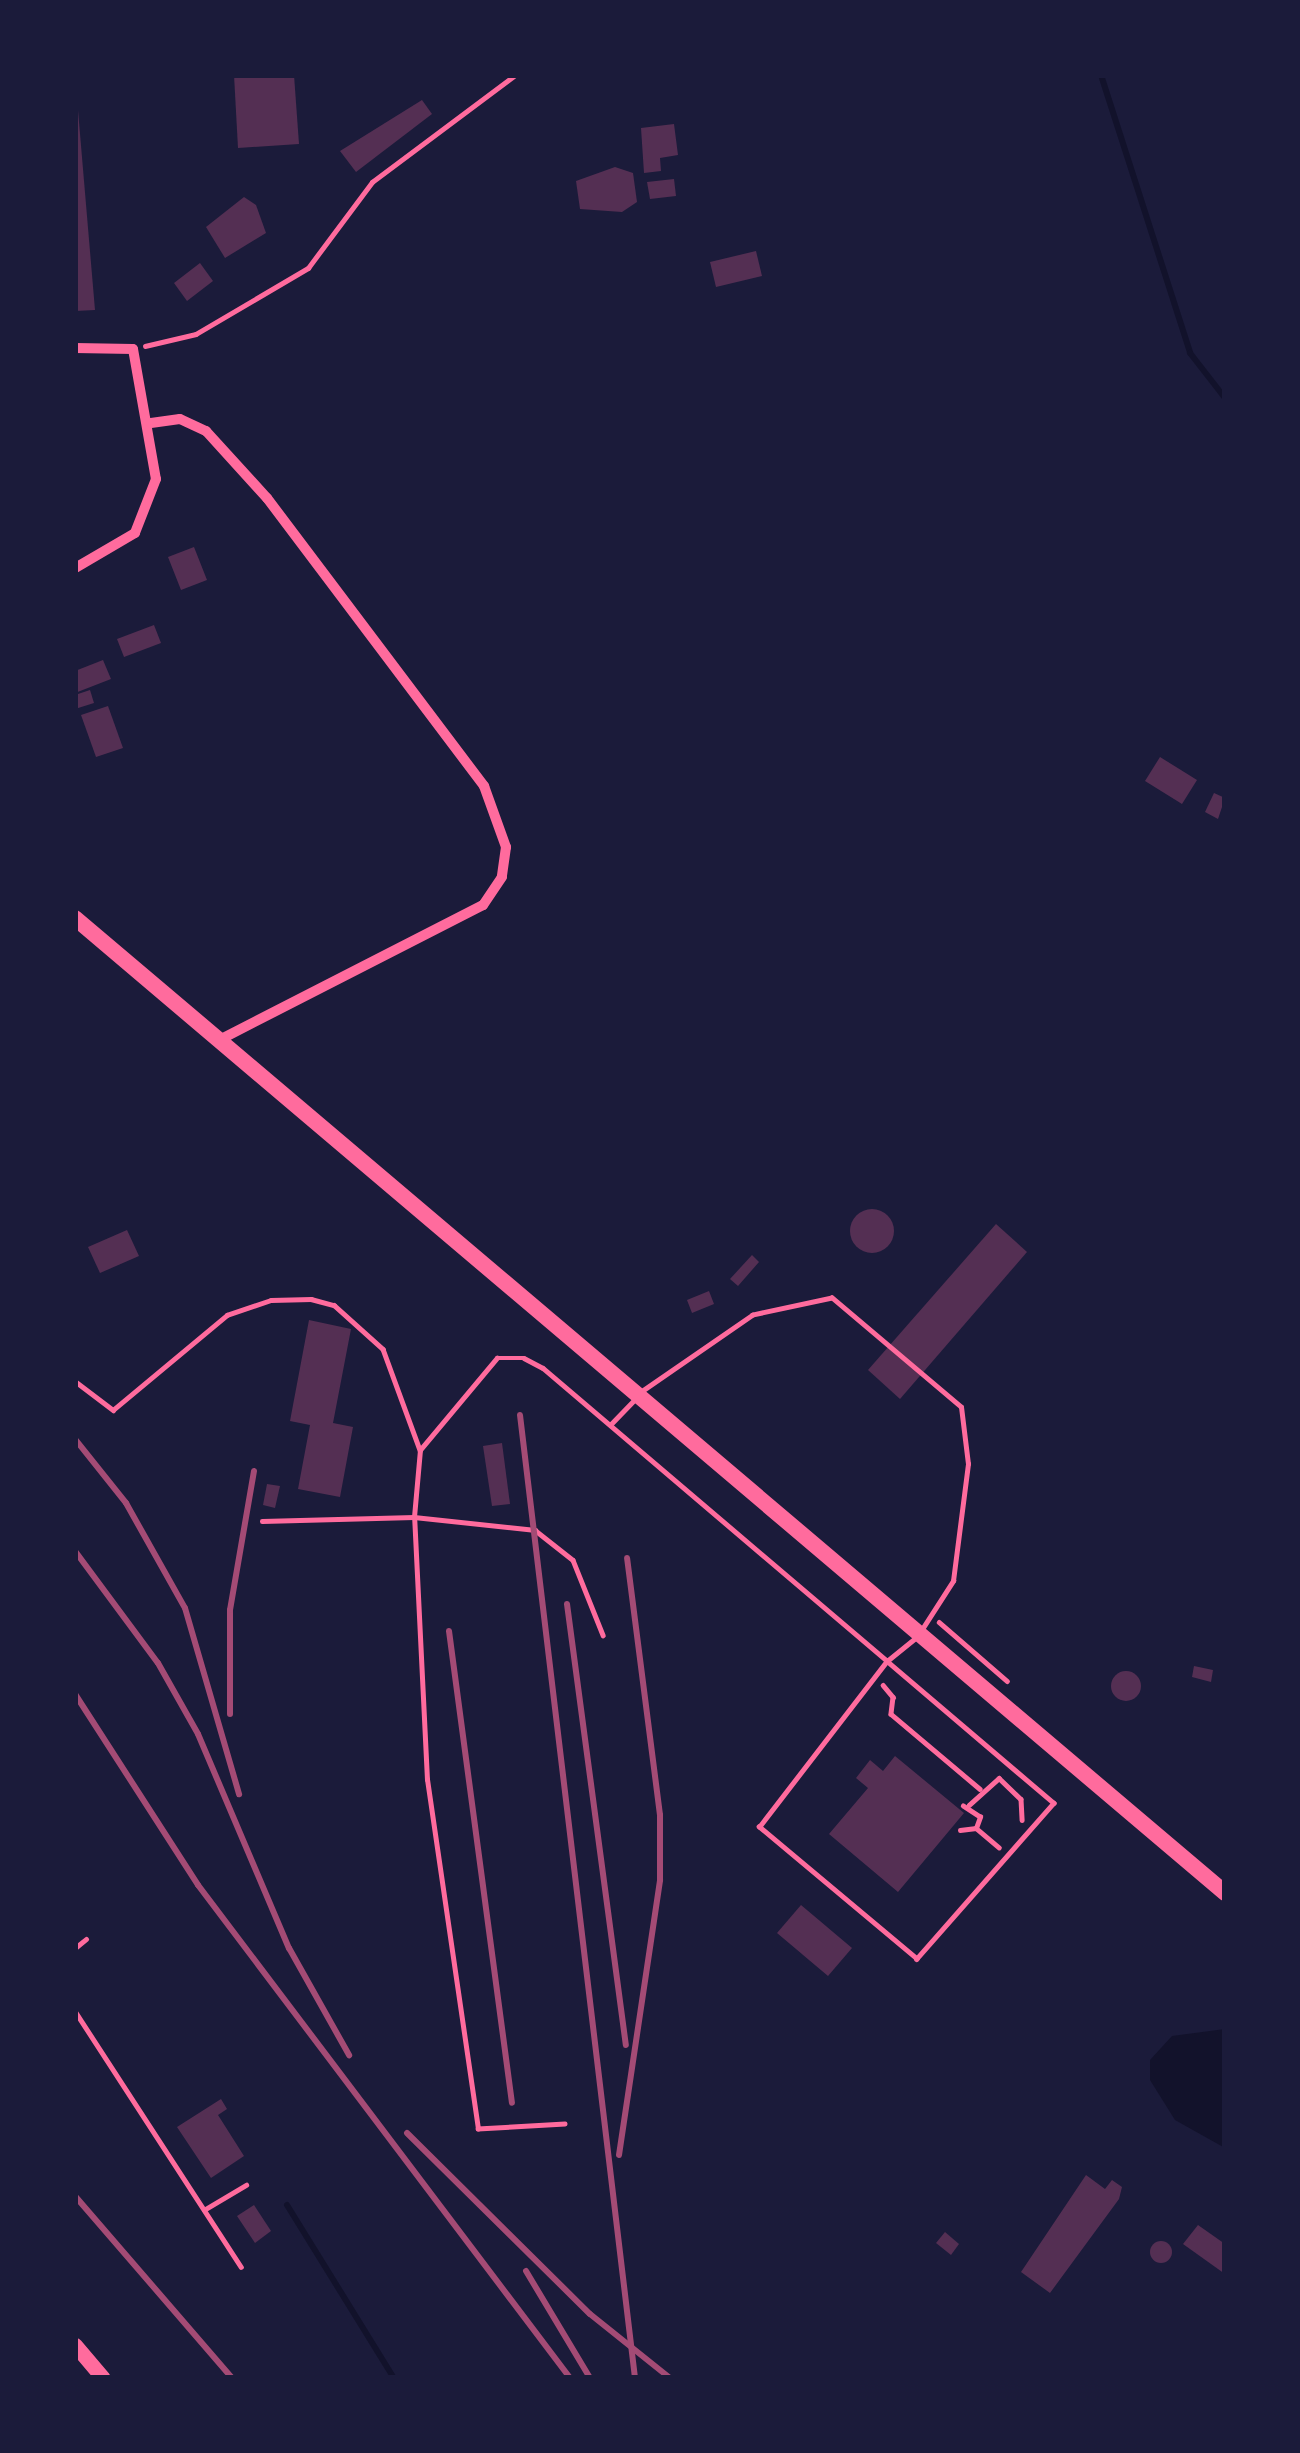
<!DOCTYPE html>
<style>
body{margin:0}
#map{position:relative;width:1300px;height:2453px;overflow:hidden;background:#1b1b3a;font-family:"Roboto Condensed",sans-serif}
div>[style]{position:absolute}
.water>*{inset:0;background:#12122b}
.stream>*{height:6px;margin:-3px;padding:0 3px;transform-origin:3px;border-radius:3px;background:#12122b}
.building>*{inset:0;background:#542f53}
.round{border-radius:50%}
.path>*{height:4.5px;margin:-2.25px;padding:0 2.25px;transform-origin:2.25px;border-radius:2.25px;background:#ff6b9d}
.service>*{height:4.5px;margin:-2.25px;padding:0 2.25px;transform-origin:2.25px;border-radius:2.25px;background:#ff6b9d}
.minor>*{height:10px;margin:-5px;padding:0 5px;transform-origin:5px;border-radius:5px;background:#ff6b9d}
.primary>*{height:15px;margin:-7.5px;padding:0 7.5px;transform-origin:7.5px;border-radius:7.5px;background:#ff6b9d}
.trunk>*{height:16px;margin:-8px;padding:0 8px;transform-origin:8px;border-radius:8px;background:#ff6b9d}
.rail>*{height:6px;margin:-3px;padding:0 3px;transform-origin:3px;border-radius:3px;background:#a44b75}
span{translate:-50% -50%;white-space:nowrap;text-align:center;line-height:1.15;-webkit-text-stroke:9px #1b1b3a;paint-order:stroke}
.frame{position:absolute;inset:0;border:78px solid #1b1b3a;pointer-events:none}
</style>
<div id="map">
<div class="water">
<i style="clip-path:polygon(1225px 2029px,1225px 2148px,1175px 2120px,1150px 2080px,1150px 2060px,1172px 2036px)"></i>
</div>
<div class="stream">
<i style="left:1101px;top:75px;width:292px;rotate:72.2deg"></i>
<i style="left:1190px;top:353px;width:57px;rotate:52.1deg"></i>
<i style="left:287px;top:2205px;width:203px;rotate:58.3deg"></i>
</div>
<div class="building">
<i style="clip-path:polygon(75px 75px,95px 310px,75px 311px)"></i>
<i style="clip-path:polygon(234px 75px,294px 75px,299px 144px,238px 148px)"></i>
<i style="clip-path:polygon(422px 100px,432px 114px,356px 172px,340px 151px)"></i>
<i style="clip-path:polygon(674px 124px,678px 155px,660px 158px,661px 171px,644px 173px,641px 128px)"></i>
<i style="clip-path:polygon(615px 167px,633px 173px,637px 202px,622px 212px,580px 209px,576px 181px)"></i>
<i style="clip-path:polygon(674px 179px,676px 196px,650px 199px,647px 182px)"></i>
<i style="clip-path:polygon(244px 197px,256px 205px,266px 233px,225px 258px,206px 227px)"></i>
<i style="clip-path:polygon(756px 251px,762px 276px,716px 287px,710px 262px)"></i>
<i style="clip-path:polygon(200px 263px,213px 281px,187px 301px,174px 283px)"></i>
<i style="clip-path:polygon(194px 547px,207px 580px,181px 590px,168px 557px)"></i>
<i style="clip-path:polygon(154px 625px,161px 643px,124px 657px,117px 639px)"></i>
<i style="clip-path:polygon(103px 660px,111px 679px,75px 693px,75px 671px)"></i>
<i style="clip-path:polygon(90px 690px,94px 703px,75px 709px,75px 695px)"></i>
<i style="clip-path:polygon(108px 706px,123px 748px,96px 757px,81px 715px)"></i>
<i style="clip-path:polygon(1160px 757px,1197px 780px,1182px 804px,1145px 781px)"></i>
<i style="clip-path:polygon(1214px 793px,1225px 798px,1218px 819px,1205px 812px)"></i>
<i class="round" style="left:850px;top:1209px;width:44px;height:44px"></i>
<i style="clip-path:polygon(996px 1224px,1027px 1252px,900px 1399px,868px 1370px)"></i>
<i style="clip-path:polygon(127px 1230px,139px 1256px,100px 1273px,88px 1247px)"></i>
<i style="clip-path:polygon(752px 1255px,759px 1262px,738px 1286px,730px 1279px)"></i>
<i style="clip-path:polygon(709px 1291px,714px 1304px,692px 1313px,687px 1300px)"></i>
<i style="clip-path:polygon(309px 1320px,351px 1329px,333px 1423px,353px 1427px,340px 1497px,298px 1489px,310px 1425px,290px 1421px)"></i>
<i style="clip-path:polygon(502px 1443px,510px 1504px,492px 1506px,483px 1446px)"></i>
<i style="clip-path:polygon(267px 1484px,280px 1486px,275px 1508px,263px 1505px)"></i>
<i style="clip-path:polygon(1194px 1666px,1213px 1670px,1211px 1682px,1192px 1677px)"></i>
<i class="round" style="left:1111px;top:1671px;width:30px;height:30px"></i>
<i style="clip-path:polygon(895px 1756px,964px 1813px,898px 1892px,829px 1834px,868px 1788px,856px 1778px,870px 1760px,883px 1771px)"></i>
<i style="clip-path:polygon(801px 1905px,852px 1948px,828px 1976px,777px 1933px)"></i>
<i style="clip-path:polygon(221px 2099px,227px 2109px,218px 2115px,244px 2156px,211px 2178px,177px 2127px)"></i>
<i style="clip-path:polygon(1086px 2175px,1105px 2189px,1112px 2180px,1122px 2187px,1119px 2199px,1050px 2293px,1021px 2272px)"></i>
<i style="clip-path:polygon(254px 2205px,271px 2231px,255px 2243px,237px 2216px)"></i>
<i style="clip-path:polygon(1198px 2225px,1225px 2244px,1225px 2274px,1183px 2244px)"></i>
<i style="clip-path:polygon(945px 2232px,959px 2244px,951px 2255px,936px 2243px)"></i>
<i class="round" style="left:1150px;top:2241px;width:22px;height:22px"></i>
</div>
<div class="path">
<i style="left:145px;top:346px;width:52px;rotate:-13.2deg"></i>
<i style="left:196px;top:334px;width:130px;rotate:-30.5deg"></i>
<i style="left:308px;top:268px;width:107px;rotate:-53.3deg"></i>
<i style="left:372px;top:182px;width:179px;rotate:-36.8deg"></i>
<i style="left:939px;top:1622px;width:90px;rotate:40.9deg"></i>
<i style="left:883px;top:1685px;width:16px;rotate:50deg"></i>
<i style="left:893px;top:1697px;width:17px;rotate:97deg"></i>
<i style="left:891px;top:1714px;width:116px;rotate:40.1deg"></i>
<i style="left:969px;top:1805px;width:40px;rotate:-42deg"></i>
<i style="left:999px;top:1778px;width:30px;rotate:44deg"></i>
<i style="left:1021px;top:1799px;width:21px;rotate:87deg"></i>
<i style="left:976px;top:1828px;width:30px;rotate:40deg"></i>
<i style="left:960px;top:1830px;width:16px;rotate:-7deg"></i>
<i style="left:976px;top:1828px;width:12px;rotate:-70deg"></i>
<i style="left:980px;top:1817px;width:20px;rotate:-147deg"></i>
</div>
<div class="service">
<i style="left:75px;top:1381px;width:48px;rotate:37.3deg"></i>
<i style="left:113px;top:1410px;width:148px;rotate:-39.8deg"></i>
<i style="left:227px;top:1315px;width:46px;rotate:-18.8deg"></i>
<i style="left:271px;top:1300px;width:40px;rotate:-1.4deg"></i>
<i style="left:311px;top:1299px;width:24px;rotate:15deg"></i>
<i style="left:334px;top:1305px;width:66px;rotate:41.9deg"></i>
<i style="left:383px;top:1349px;width:108px;rotate:69.9deg"></i>
<i style="left:610px;top:1425px;width:36px;rotate:-46deg"></i>
<i style="left:262px;top:1521px;width:152px;rotate:-1.5deg"></i>
<i style="left:414px;top:1517px;width:122px;rotate:6.1deg"></i>
<i style="left:535px;top:1530px;width:48px;rotate:38.3deg"></i>
<i style="left:573px;top:1560px;width:81px;rotate:68.2deg"></i>
<i style="left:75px;top:1948px;width:14px;rotate:-39deg"></i>
<i style="left:75px;top:2011px;width:305px;rotate:57deg"></i>
<i style="left:565px;top:2124px;width:87px;rotate:176.7deg"></i>
<i style="left:478px;top:2129px;width:353px;rotate:-98.3deg"></i>
<i style="left:427px;top:1780px;width:263px;rotate:-92.8deg"></i>
<i style="left:414px;top:1517px;width:67px;rotate:-84.9deg"></i>
<i style="left:420px;top:1450px;width:120px;rotate:-50.1deg"></i>
<i style="left:497px;top:1358px;width:27px"></i>
<i style="left:524px;top:1358px;width:21px;rotate:28deg"></i>
<i style="left:543px;top:1368px;width:452px;rotate:40.4deg"></i>
<i style="left:887px;top:1661px;width:219px;rotate:40.4deg"></i>
<i style="left:1054px;top:1803px;width:208px;rotate:131.3deg"></i>
<i style="left:917px;top:1959px;width:206px;rotate:-140.1deg"></i>
<i style="left:759px;top:1827px;width:210px;rotate:-52.4deg"></i>
<i style="left:887px;top:1661px;width:38px;rotate:-39deg"></i>
<i style="left:917px;top:1637px;width:67px;rotate:-57.3deg"></i>
<i style="left:953px;top:1581px;width:118px;rotate:-82.7deg"></i>
<i style="left:968px;top:1464px;width:57px;rotate:-97deg"></i>
<i style="left:961px;top:1407px;width:169px;rotate:-139.8deg"></i>
<i style="left:832px;top:1298px;width:81px;rotate:167.9deg"></i>
<i style="left:753px;top:1315px;width:134px;rotate:145.4deg"></i>
<i style="left:204px;top:2210px;width:49px;rotate:-30.8deg"></i>
</div>
<div class="minor">
<i style="left:75px;top:348px;width:58px;rotate:1deg"></i>
<i style="left:133px;top:349px;width:132px;rotate:80deg"></i>
<i style="left:156px;top:479px;width:58px;rotate:111.3deg"></i>
<i style="left:135px;top:533px;width:69px;rotate:149.7deg"></i>
<i style="left:151px;top:423px;width:29px;rotate:-8deg"></i>
<i style="left:180px;top:419px;width:29px;rotate:25deg"></i>
<i style="left:206px;top:431px;width:91px;rotate:47.7deg"></i>
<i style="left:267px;top:498px;width:361px;rotate:53deg"></i>
<i style="left:484px;top:786px;width:65px;rotate:70.2deg"></i>
<i style="left:506px;top:847px;width:30px;rotate:98deg"></i>
<i style="left:502px;top:877px;width:34px;rotate:124deg"></i>
<i style="left:483px;top:905px;width:294px;rotate:152.9deg"></i>
</div>
<div class="primary">
<i style="left:75px;top:2345px;width:43px;rotate:49.7deg"></i>
</div>
<div class="trunk">
<i style="left:75px;top:918px;width:1508px;rotate:40.29deg"></i>
</div>
<div class="rail">
<i style="left:520px;top:1415px;width:970px;rotate:83.19deg"></i>
<i style="left:75px;top:1439px;width:82px;rotate:51.4deg"></i>
<i style="left:126px;top:1503px;width:120px;rotate:60.7deg"></i>
<i style="left:185px;top:1608px;width:194px;rotate:73.8deg"></i>
<i style="left:75px;top:1551px;width:139px;rotate:53.5deg"></i>
<i style="left:158px;top:1663px;width:81px;rotate:60.6deg"></i>
<i style="left:198px;top:1734px;width:233px;rotate:67deg"></i>
<i style="left:289px;top:1948px;width:123px;rotate:60.7deg"></i>
<i style="left:567px;top:1604px;width:445px;rotate:82.4deg"></i>
<i style="left:449px;top:1631px;width:476px;rotate:82.4deg"></i>
<i style="left:75px;top:1694px;width:227px;rotate:57.2deg"></i>
<i style="left:198px;top:1885px;width:618px;rotate:52.96deg"></i>
<i style="left:230px;top:1714px;width:104px;rotate:-90deg"></i>
<i style="left:230px;top:1610px;width:141px;rotate:-80.2deg"></i>
<i style="left:407px;top:2133px;width:257px;rotate:44.7deg"></i>
<i style="left:590px;top:2314px;width:102px;rotate:38.7deg"></i>
<i style="left:619px;top:2155px;width:278px;rotate:-81.5deg"></i>
<i style="left:660px;top:1880px;width:65px;rotate:-90deg"></i>
<i style="left:660px;top:1815px;width:259px;rotate:-97.3deg"></i>
<i style="left:75px;top:2196px;width:240px;rotate:49.2deg"></i>
<i style="left:526px;top:2271px;width:125px;rotate:59.1deg"></i>
</div>
<div class="frame"></div>
</div>
